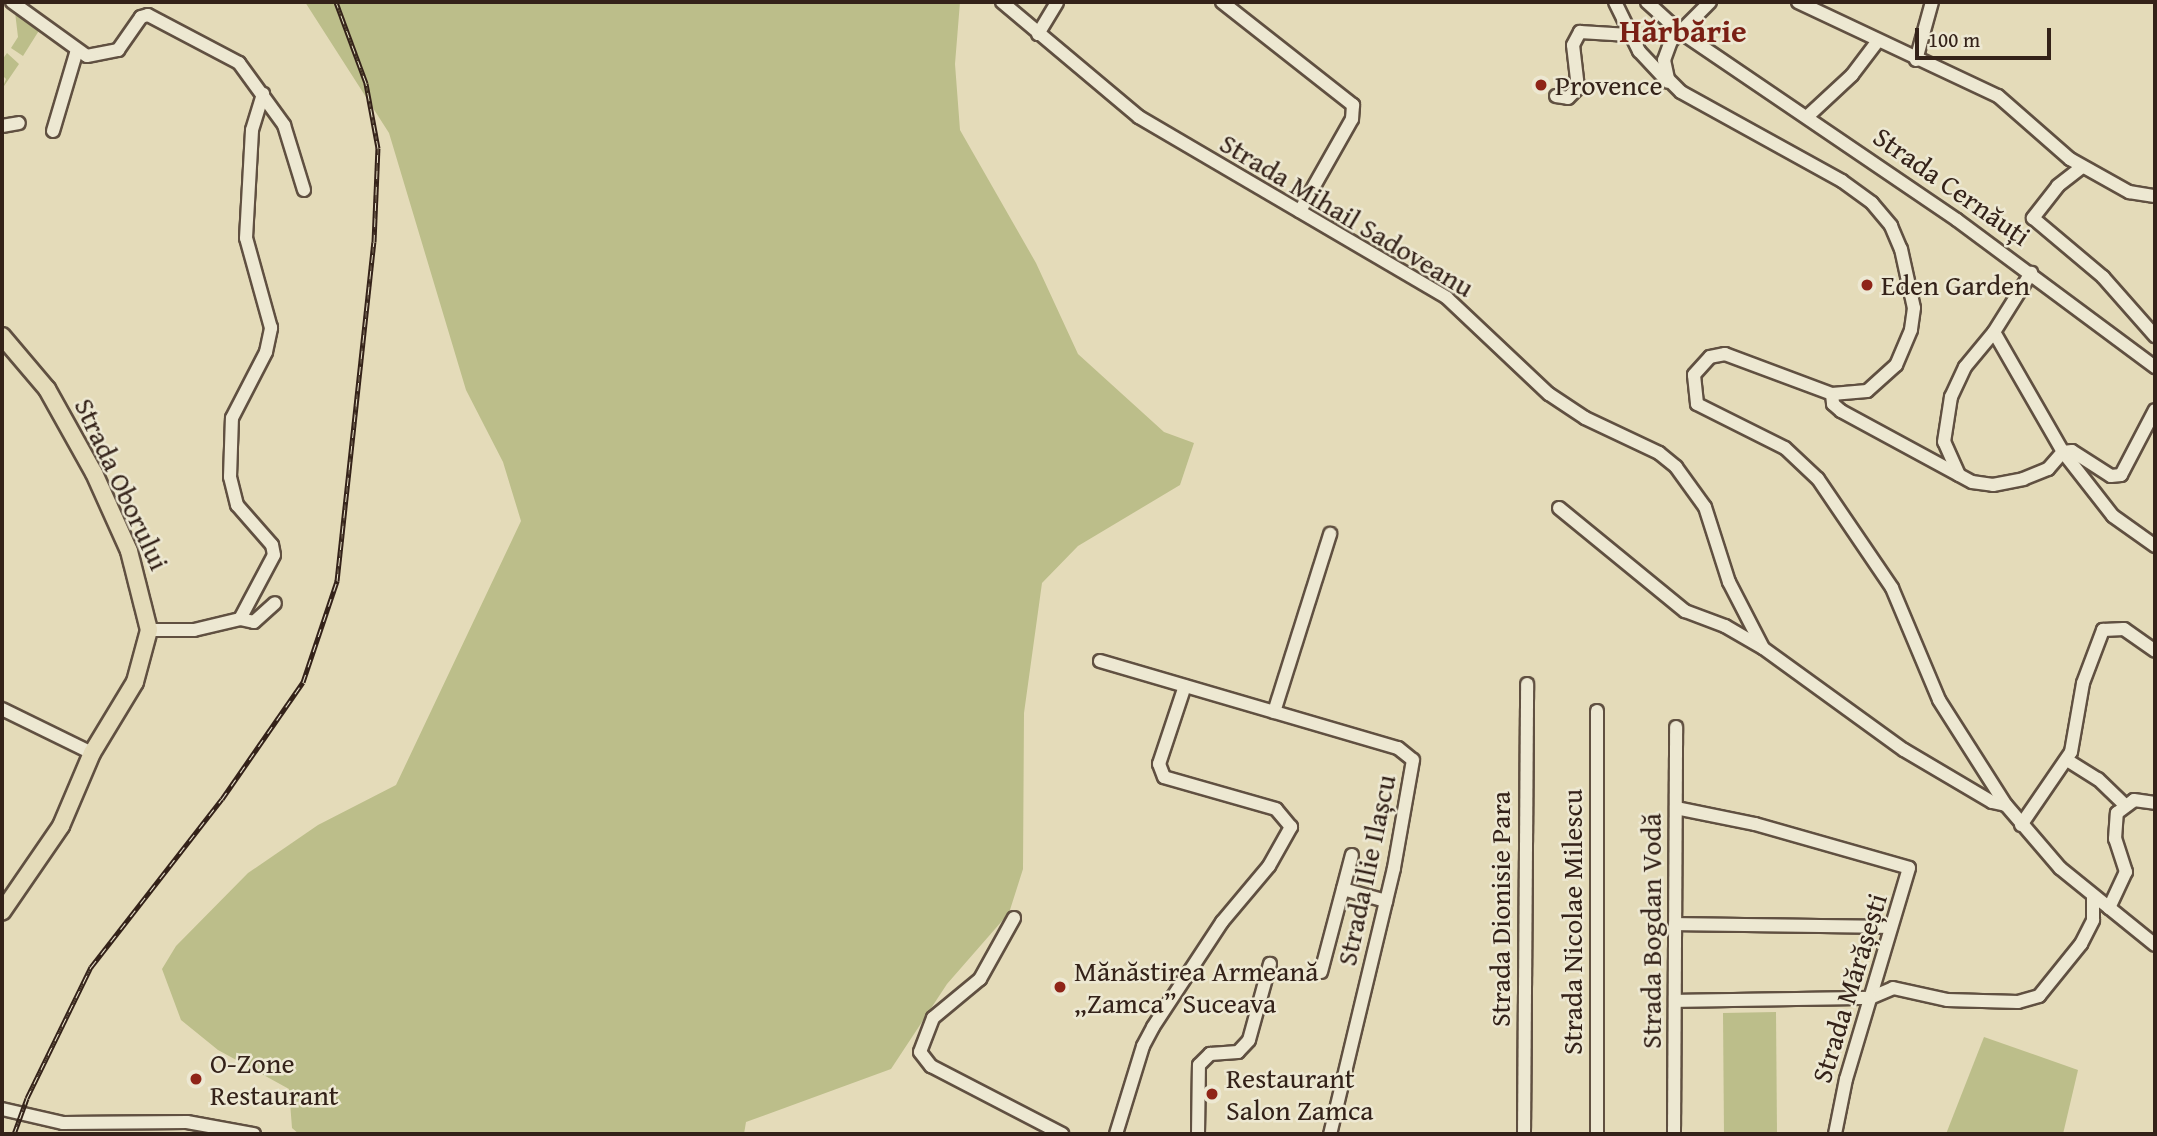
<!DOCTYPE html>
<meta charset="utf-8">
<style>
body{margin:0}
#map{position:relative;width:2157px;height:1136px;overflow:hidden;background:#e4dbb9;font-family:"Gentium Book Plus",serif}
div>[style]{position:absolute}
.green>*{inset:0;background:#bcbe8a}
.roads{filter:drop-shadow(2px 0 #605041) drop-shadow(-2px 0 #605041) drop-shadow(0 2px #605041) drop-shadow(0 -2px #605041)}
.minor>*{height:12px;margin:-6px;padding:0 6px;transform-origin:6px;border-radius:6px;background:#ede8d2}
.major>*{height:16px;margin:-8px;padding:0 8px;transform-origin:8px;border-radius:8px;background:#e4dbb9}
.rail>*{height:5px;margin-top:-2.5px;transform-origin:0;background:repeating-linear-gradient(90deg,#ede8d2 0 8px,#342219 0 16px);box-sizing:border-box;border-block:2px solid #342219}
.dots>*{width:19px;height:19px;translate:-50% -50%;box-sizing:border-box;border:4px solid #ede8d2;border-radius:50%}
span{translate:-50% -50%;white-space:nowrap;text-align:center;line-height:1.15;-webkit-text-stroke:5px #ede8d2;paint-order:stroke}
.poi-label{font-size:28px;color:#342219}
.left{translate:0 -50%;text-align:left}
.street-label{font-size:28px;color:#342219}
.quarter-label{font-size:32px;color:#7a1f14;font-weight:700}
.frame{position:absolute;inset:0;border:4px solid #342219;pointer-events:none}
.scale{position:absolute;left:1915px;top:28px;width:136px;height:32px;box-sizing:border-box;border:4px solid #342219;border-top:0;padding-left:9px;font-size:21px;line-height:24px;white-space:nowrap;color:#342219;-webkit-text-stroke:5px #ede8d2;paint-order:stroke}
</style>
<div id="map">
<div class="green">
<i style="clip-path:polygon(305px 2px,960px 2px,955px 64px,960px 130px,1036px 263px,1078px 354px,1164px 432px,1194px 443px,1180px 485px,1078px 546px,1042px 583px,1024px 713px,1023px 869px,1009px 913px,947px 984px,891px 1069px,746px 1122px,744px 1134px,299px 1134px,292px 1128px,289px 1089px,218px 1050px,181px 1020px,162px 969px,176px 946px,248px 873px,318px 825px,396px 785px,521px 521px,503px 462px,466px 390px,389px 133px)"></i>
<i style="clip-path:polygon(15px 12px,40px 29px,23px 56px,11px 48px,18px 37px)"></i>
<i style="clip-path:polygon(7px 53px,19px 64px,2px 89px,6px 79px,2px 75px,2px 60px)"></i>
<i style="clip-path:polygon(1776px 1012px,1777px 1134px,1724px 1134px,1723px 1013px)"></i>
<i style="clip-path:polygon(1984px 1037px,2078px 1070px,2063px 1134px,1946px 1134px)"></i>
</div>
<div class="roads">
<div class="minor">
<i style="left:12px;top:2px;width:92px;rotate:35.8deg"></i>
<i style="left:87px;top:56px;width:32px;rotate:-11deg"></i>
<i style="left:118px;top:50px;width:40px;rotate:-55.1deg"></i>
<i style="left:141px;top:17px;width:7px;rotate:-16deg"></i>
<i style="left:148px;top:15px;width:103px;rotate:27.8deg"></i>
<i style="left:239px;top:63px;width:77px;rotate:54deg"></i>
<i style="left:284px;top:125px;width:68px;rotate:72.9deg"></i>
<i style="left:1002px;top:2px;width:179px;rotate:40deg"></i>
<i style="left:1139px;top:117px;width:357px;rotate:30.4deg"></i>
<i style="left:1447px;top:298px;width:140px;rotate:43.3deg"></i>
<i style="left:1549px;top:394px;width:43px;rotate:33.7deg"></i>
<i style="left:1585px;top:418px;width:82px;rotate:25.3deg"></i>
<i style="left:1659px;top:453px;width:22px;rotate:39deg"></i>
<i style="left:1676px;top:467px;width:49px;rotate:54.1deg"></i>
<i style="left:1705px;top:507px;width:79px;rotate:72.3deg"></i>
<i style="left:1729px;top:582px;width:74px;rotate:62.7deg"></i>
<i style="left:1222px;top:2px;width:167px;rotate:38.2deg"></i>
<i style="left:1353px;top:105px;width:14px;rotate:94deg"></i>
<i style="left:1352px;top:119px;width:106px;rotate:119.5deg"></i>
<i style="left:1615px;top:2px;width:55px;rotate:63.9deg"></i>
<i style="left:1639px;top:51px;width:42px;rotate:46.9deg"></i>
<i style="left:1647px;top:2px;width:43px;rotate:42.2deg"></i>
<i style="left:1679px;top:31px;width:336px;rotate:34.2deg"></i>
<i style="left:1957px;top:220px;width:247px;rotate:36.6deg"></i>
<i style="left:1710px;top:2px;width:55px;rotate:135deg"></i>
<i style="left:1671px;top:41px;width:20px;rotate:110deg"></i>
<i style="left:1664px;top:60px;width:19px;rotate:78deg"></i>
<i style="left:1668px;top:79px;width:18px;rotate:45deg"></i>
<i style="left:1681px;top:92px;width:184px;rotate:28.9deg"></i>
<i style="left:1842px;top:181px;width:37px;rotate:36deg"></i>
<i style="left:1872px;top:203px;width:30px;rotate:50deg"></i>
<i style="left:1891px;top:226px;width:25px;rotate:67deg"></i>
<i style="left:1901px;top:249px;width:60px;rotate:77.6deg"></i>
<i style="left:1914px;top:308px;width:22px;rotate:98deg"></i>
<i style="left:1911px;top:330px;width:38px;rotate:113deg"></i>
<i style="left:1896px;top:365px;width:39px;rotate:138deg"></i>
<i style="left:1867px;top:391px;width:35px;rotate:175deg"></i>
<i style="left:1832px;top:394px;width:114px;rotate:-159.5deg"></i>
<i style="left:1725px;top:354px;width:15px;rotate:169deg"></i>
<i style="left:1710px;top:357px;width:24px;rotate:132deg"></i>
<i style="left:1694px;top:375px;width:29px;rotate:84deg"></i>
<i style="left:1697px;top:404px;width:98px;rotate:26.6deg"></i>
<i style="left:1785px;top:448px;width:45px;rotate:43.2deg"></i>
<i style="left:1818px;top:479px;width:132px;rotate:55.8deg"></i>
<i style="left:1892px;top:588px;width:121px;rotate:67.2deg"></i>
<i style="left:1939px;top:700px;width:125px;rotate:57.5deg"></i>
<i style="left:2006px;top:805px;width:83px;rotate:49.4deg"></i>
<i style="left:2060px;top:868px;width:122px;rotate:39deg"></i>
<i style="left:1798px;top:2px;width:221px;rotate:25.2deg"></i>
<i style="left:1998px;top:96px;width:96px;rotate:41.2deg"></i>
<i style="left:2070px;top:159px;width:68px;rotate:29.2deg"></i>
<i style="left:2129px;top:192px;width:26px;rotate:9deg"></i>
<i style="left:1038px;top:34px;width:37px;rotate:-59deg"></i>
<i style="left:1916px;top:60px;width:60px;rotate:-74.6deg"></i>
<i style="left:1556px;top:96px;width:12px;rotate:9deg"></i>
<i style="left:1568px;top:98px;width:14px;rotate:-45deg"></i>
<i style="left:1578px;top:88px;width:43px;rotate:-96.6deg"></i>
<i style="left:1573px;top:45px;width:15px;rotate:-62deg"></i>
<i style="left:1580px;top:32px;width:49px;rotate:3.5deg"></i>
<i style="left:1809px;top:115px;width:59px;rotate:-42.9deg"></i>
<i style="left:1852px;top:75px;width:41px;rotate:-52.9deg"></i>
<i style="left:2px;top:126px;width:17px;rotate:-10deg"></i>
<i style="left:53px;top:131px;width:84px;rotate:-73.5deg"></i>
<i style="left:2082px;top:167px;width:31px;rotate:142deg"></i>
<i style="left:2058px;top:186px;width:41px;rotate:128deg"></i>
<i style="left:2033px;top:218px;width:92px;rotate:40.1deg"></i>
<i style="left:2103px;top:277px;width:79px;rotate:48.6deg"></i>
<i style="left:1994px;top:332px;width:138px;rotate:60.1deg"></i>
<i style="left:2063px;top:452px;width:81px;rotate:52deg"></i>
<i style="left:2113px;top:516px;width:52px;rotate:35.5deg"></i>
<i style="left:1832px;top:394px;width:10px;rotate:84deg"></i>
<i style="left:1833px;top:404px;width:11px;rotate:41deg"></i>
<i style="left:1841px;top:411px;width:149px;rotate:28.5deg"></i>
<i style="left:1972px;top:482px;width:21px;rotate:8deg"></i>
<i style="left:1993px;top:485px;width:31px;rotate:-11deg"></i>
<i style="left:2023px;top:479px;width:27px;rotate:-22deg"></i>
<i style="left:2048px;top:469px;width:23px;rotate:-49deg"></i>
<i style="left:2063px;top:452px;width:9px;rotate:-6deg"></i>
<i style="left:2072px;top:451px;width:46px;rotate:32.7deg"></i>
<i style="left:2111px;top:476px;width:10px;rotate:-6deg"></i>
<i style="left:2121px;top:475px;width:73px;rotate:-62.4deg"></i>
<i style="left:1959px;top:475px;width:36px;rotate:-114deg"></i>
<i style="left:1944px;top:442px;width:46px;rotate:-81.2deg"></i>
<i style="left:1951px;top:397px;width:33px;rotate:-65deg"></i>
<i style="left:1965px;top:367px;width:45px;rotate:-50.4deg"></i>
<i style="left:1994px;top:332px;width:70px;rotate:-57.9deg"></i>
<i style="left:1559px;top:508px;width:163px;rotate:39.3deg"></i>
<i style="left:1685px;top:611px;width:43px;rotate:20.6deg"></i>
<i style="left:1725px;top:626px;width:44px;rotate:30.1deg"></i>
<i style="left:1763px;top:648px;width:174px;rotate:35.9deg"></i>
<i style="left:1904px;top:750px;width:102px;rotate:30.6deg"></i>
<i style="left:1992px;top:802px;width:14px;rotate:12deg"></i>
<i style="left:240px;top:619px;width:14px;rotate:12deg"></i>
<i style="left:254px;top:622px;width:28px;rotate:-42deg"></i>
<i style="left:149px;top:630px;width:45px"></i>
<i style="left:194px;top:630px;width:47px;rotate:-13.4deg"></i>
<i style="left:240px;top:619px;width:72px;rotate:-62deg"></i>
<i style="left:274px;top:555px;width:10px;rotate:-101deg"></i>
<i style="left:272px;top:545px;width:53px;rotate:-131.2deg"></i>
<i style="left:237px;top:505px;width:29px;rotate:-104deg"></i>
<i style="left:230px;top:477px;width:59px;rotate:-88.1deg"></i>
<i style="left:232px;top:418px;width:74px;rotate:-62.7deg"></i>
<i style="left:266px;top:352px;width:25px;rotate:-78deg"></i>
<i style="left:271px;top:328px;width:93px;rotate:-105.5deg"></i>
<i style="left:246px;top:238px;width:108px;rotate:-86.8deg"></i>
<i style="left:252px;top:130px;width:38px;rotate:-73deg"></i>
<i style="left:1100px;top:661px;width:310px;rotate:16.3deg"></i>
<i style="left:1398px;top:748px;width:19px;rotate:39deg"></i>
<i style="left:1413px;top:760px;width:110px;rotate:100deg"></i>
<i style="left:1394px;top:868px;width:274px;rotate:103.5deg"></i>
<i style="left:2px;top:709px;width:100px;rotate:26.1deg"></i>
<i style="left:1597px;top:711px;width:423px;rotate:90deg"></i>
<i style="left:1274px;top:712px;width:187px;rotate:-72.5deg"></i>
<i style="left:2067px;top:760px;width:36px;rotate:32deg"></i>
<i style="left:2098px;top:779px;width:36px;rotate:44deg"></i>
<i style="left:1676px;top:808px;width:81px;rotate:11.4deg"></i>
<i style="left:1755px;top:824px;width:160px;rotate:15.9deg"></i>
<i style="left:1909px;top:868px;width:220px;rotate:106.6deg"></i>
<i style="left:1846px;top:1079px;width:56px;rotate:101.3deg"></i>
<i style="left:2021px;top:825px;width:88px;rotate:-55.6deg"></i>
<i style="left:2071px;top:752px;width:70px;rotate:-80.1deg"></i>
<i style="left:2083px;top:683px;width:57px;rotate:-69.3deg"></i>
<i style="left:2103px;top:630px;width:21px;rotate:-3deg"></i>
<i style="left:2124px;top:629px;width:38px;rotate:35deg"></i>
<i style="left:1343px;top:889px;width:45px;rotate:15.6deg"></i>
<i style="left:2109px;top:908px;width:40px;rotate:-65deg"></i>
<i style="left:2126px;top:872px;width:35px;rotate:-108deg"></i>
<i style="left:2115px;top:839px;width:26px;rotate:-86deg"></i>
<i style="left:2117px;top:813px;width:21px;rotate:-37deg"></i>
<i style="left:2134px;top:800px;width:21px;rotate:8deg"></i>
<i style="left:1014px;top:918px;width:70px;rotate:119.1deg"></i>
<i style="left:980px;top:979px;width:61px;rotate:140.3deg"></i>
<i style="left:933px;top:1018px;width:36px;rotate:111deg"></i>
<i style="left:920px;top:1052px;width:18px;rotate:52deg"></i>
<i style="left:931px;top:1066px;width:148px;rotate:27.4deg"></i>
<i style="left:1675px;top:924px;width:215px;rotate:0.8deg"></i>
<i style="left:1321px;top:972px;width:121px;rotate:-75.2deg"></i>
<i style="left:1870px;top:998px;width:25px;rotate:-23deg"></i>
<i style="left:1893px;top:988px;width:55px;rotate:12.5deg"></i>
<i style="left:1947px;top:1000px;width:71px;rotate:1.6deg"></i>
<i style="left:2018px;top:1002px;width:22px;rotate:-16deg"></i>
<i style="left:2039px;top:996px;width:67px;rotate:-51.1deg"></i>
<i style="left:2081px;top:944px;width:27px;rotate:-63deg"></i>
<i style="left:2093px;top:920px;width:24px;rotate:-90deg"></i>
<i style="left:1675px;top:1001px;width:195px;rotate:-0.9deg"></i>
<i style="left:2px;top:1109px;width:63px;rotate:12.9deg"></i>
<i style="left:63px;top:1123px;width:124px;rotate:-0.5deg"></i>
<i style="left:187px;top:1122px;width:68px;rotate:10.2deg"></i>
<i style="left:1116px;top:1134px;width:92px;rotate:-72.9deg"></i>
<i style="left:1143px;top:1046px;width:21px;rotate:-62deg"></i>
<i style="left:1153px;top:1027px;width:126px;rotate:-56.7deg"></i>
<i style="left:1222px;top:922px;width:73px;rotate:-50deg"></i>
<i style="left:1269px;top:866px;width:45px;rotate:-60.6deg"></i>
<i style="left:1291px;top:827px;width:23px;rotate:-130deg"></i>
<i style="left:1276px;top:809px;width:116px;rotate:-164.1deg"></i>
<i style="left:1164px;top:777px;width:14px;rotate:-111deg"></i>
<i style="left:1159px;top:764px;width:82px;rotate:-71.6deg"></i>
<i style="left:1198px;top:1134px;width:69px;rotate:-89.2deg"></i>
<i style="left:1199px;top:1065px;width:16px;rotate:-45deg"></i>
<i style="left:1210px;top:1054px;width:28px;rotate:-4deg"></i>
<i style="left:1238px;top:1052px;width:16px;rotate:-47deg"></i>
<i style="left:1249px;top:1040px;width:79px;rotate:-74.6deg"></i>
<i style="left:1524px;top:1134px;width:450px;rotate:-89.6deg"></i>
<i style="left:1674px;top:1134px;width:407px;rotate:-89.7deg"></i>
</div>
<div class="major">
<i style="left:2px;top:336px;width:70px;rotate:49.7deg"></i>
<i style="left:47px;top:389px;width:96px;rotate:60.8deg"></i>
<i style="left:94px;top:473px;width:85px;rotate:65.8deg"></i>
<i style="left:129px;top:551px;width:81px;rotate:75.8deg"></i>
<i style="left:149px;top:630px;width:54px;rotate:105.1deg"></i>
<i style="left:135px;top:682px;width:83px;rotate:121.2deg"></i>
<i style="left:92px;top:753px;width:79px;rotate:113deg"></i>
<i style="left:61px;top:826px;width:104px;rotate:124.5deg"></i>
</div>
</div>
<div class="rail">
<i style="left:14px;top:1134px;width:38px;rotate:-70deg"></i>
<i style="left:27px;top:1098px;width:146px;rotate:-64deg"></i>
<i style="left:91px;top:967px;width:213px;rotate:-52.1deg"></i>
<i style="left:222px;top:799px;width:142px;rotate:-55.3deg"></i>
<i style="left:303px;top:682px;width:107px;rotate:-71.4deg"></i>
<i style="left:337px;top:581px;width:341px;rotate:-83.8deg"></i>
<i style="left:374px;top:242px;width:94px;rotate:-87.6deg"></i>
<i style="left:378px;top:148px;width:66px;rotate:-100.5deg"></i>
<i style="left:366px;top:83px;width:86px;rotate:-110.3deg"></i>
</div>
<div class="dots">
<i style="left:1541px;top:85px;background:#8f2418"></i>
<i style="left:1867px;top:285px;background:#8f2418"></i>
<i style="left:1060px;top:987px;background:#8f2418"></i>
<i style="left:196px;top:1079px;background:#8f2418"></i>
<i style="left:1212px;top:1094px;background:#8f2418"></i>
</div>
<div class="poi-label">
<span class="left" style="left:1555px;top:85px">Provence</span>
<span class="left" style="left:1881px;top:285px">Eden Garden</span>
<span class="left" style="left:1074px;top:987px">Mănăstirea Armeană<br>„Zamca” Suceava</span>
<span class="left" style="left:210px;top:1079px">O-Zone<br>Restaurant</span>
<span class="left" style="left:1226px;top:1094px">Restaurant<br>Salon Zamca</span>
</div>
<div class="street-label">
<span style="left:1952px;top:186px;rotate:35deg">Strada Cernăuți</span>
<span style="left:1347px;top:215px;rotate:31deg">Strada Mihail Sadoveanu</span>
<span style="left:122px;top:484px;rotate:65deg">Strada Oborului</span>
<span style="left:1366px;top:870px;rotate:-78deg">Strada Ilie Ilașcu</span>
<span style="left:1500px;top:909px;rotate:-90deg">Strada Dionisie Para</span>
<span style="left:1572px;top:922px;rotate:-90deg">Strada Nicolae Milescu</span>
<span style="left:1651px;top:931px;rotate:-90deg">Strada Bogdan Vodă</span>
<span style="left:1849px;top:988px;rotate:-73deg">Strada Mărășești</span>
</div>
<div class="quarter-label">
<span style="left:1683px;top:31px">Hărbărie</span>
</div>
<div class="frame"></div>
<div class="scale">100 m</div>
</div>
